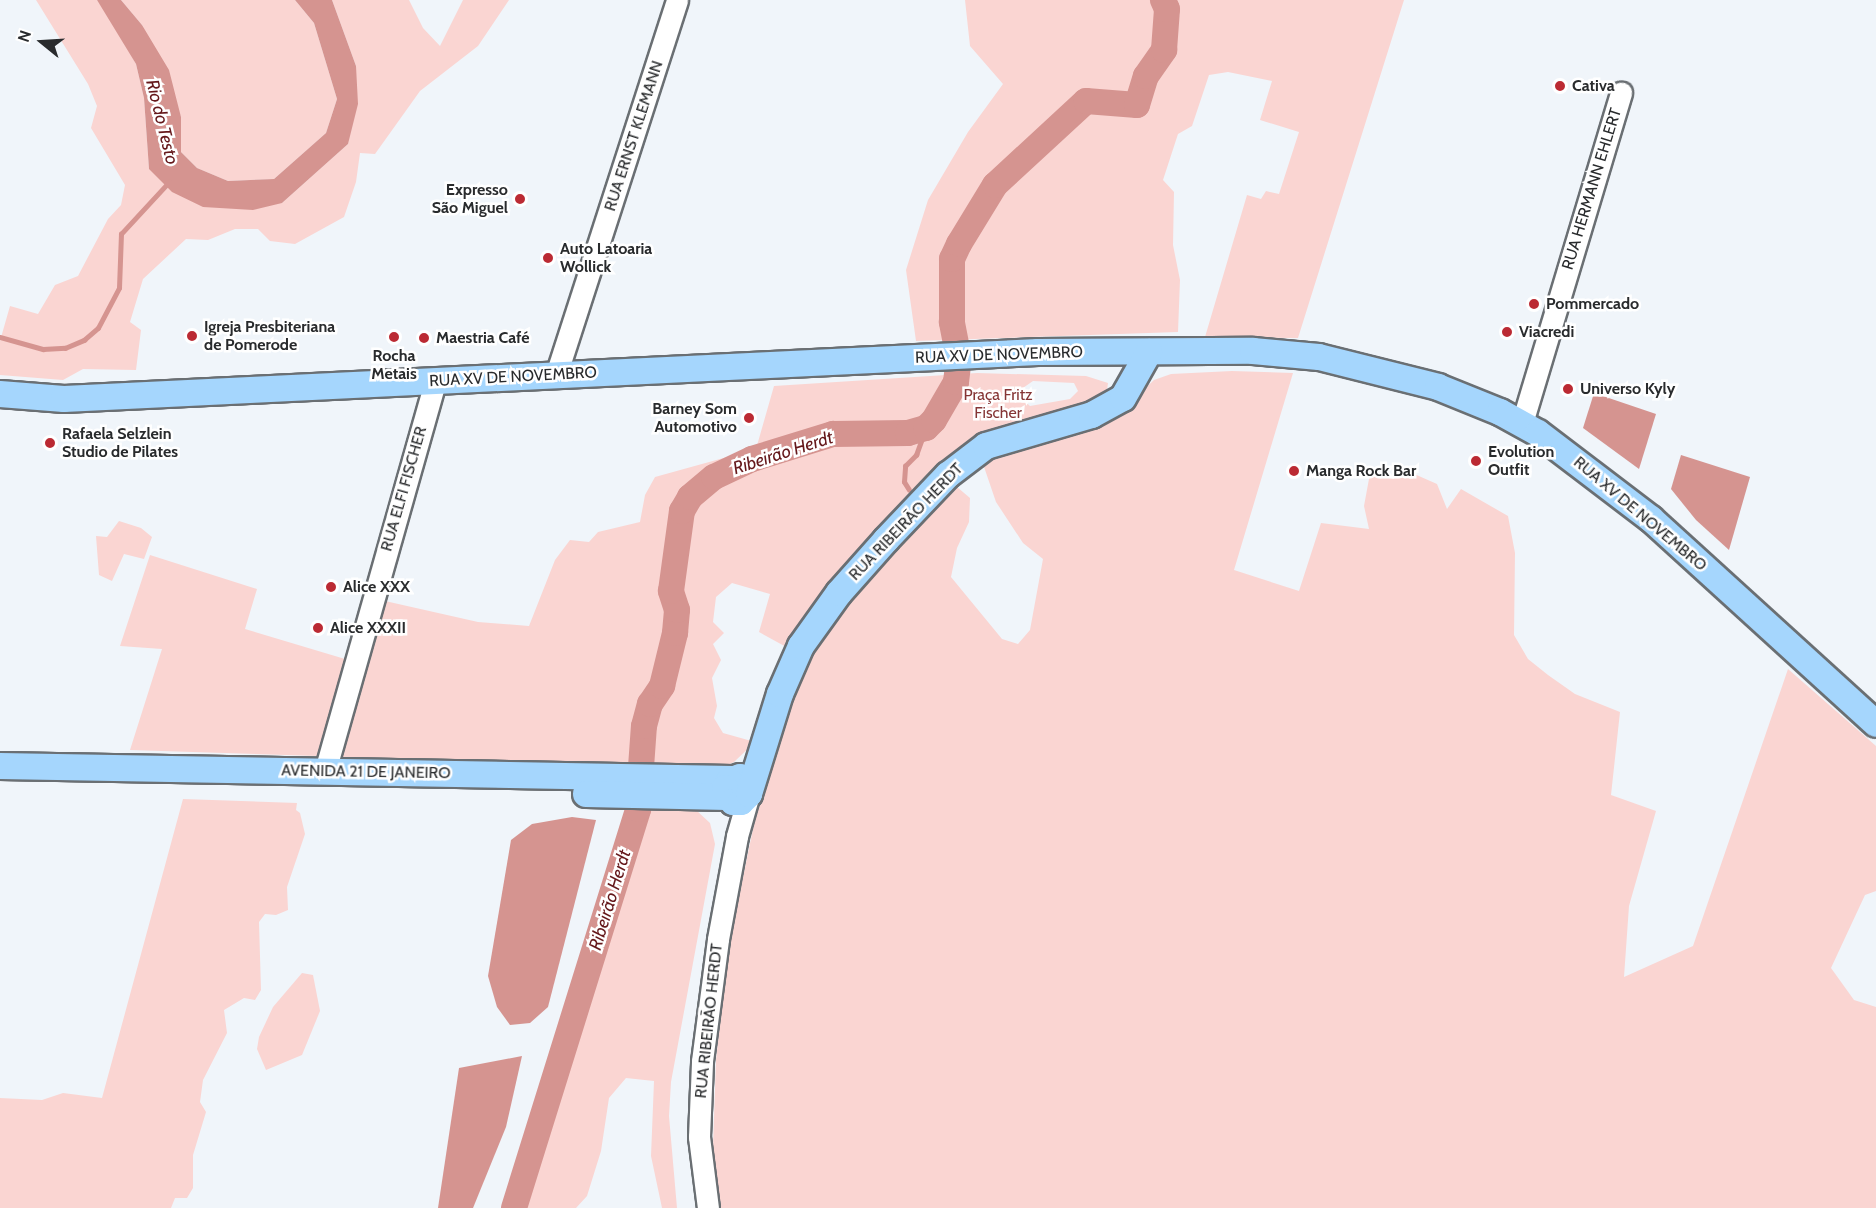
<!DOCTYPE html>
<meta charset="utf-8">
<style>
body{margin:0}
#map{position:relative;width:1876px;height:1208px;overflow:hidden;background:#f0f5fa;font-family:Cabin,sans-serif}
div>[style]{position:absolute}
.green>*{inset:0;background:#fad5d2}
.water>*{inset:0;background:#d59490}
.stream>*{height:4.5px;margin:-2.25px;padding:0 2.25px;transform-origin:2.25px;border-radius:2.25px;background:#d59490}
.river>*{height:26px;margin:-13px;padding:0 13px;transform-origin:13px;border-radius:13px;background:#d59490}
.roads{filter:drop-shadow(2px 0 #6a6f73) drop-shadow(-2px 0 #6a6f73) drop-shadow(0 2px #6a6f73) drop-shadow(0 -2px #6a6f73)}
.minor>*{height:21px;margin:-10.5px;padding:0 10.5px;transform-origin:10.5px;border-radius:10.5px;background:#fff}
.major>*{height:26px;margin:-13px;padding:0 13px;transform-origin:13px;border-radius:13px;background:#a5d6fd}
.dots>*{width:16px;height:16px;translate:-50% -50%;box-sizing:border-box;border:3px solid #fff;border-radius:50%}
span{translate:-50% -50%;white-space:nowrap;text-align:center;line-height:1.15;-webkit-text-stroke:5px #fff;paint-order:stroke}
.poi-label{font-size:16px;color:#292b2d;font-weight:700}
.left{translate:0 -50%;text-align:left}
.right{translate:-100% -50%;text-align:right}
.street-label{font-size:16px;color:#292b2d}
.park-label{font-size:16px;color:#853535}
.water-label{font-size:18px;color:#65181b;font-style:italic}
.north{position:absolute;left:12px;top:12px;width:60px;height:60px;-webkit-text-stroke:4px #fff;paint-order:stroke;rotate:288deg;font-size:16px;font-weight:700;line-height:24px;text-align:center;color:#292b2d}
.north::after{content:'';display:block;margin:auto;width:21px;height:27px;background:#292b2d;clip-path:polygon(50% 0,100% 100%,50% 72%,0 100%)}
</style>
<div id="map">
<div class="green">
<i style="clip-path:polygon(36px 0,97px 0,112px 20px,136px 64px,144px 98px,149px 169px,282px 203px,348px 144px,356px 66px,332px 0,409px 0,423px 28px,440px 46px,463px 0,509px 0,478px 46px,420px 91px,375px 154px,360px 153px,356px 182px,344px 217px,295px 244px,270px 241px,258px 229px,235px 229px,208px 240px,186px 239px,143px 279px,130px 322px,141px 330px,136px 370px,83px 369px,63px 380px,0 375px,0 341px,10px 306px,38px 314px,55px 285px,78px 276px,108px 219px,121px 205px,125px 185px,91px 128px,97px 106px,88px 84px)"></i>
<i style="clip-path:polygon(121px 0,295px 0,314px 23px,337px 99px,326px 133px,274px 179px,228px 181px,197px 168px,181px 152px,181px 117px,142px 25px)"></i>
<i style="clip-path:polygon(965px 0,1404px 0,1298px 338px,1205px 337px,1247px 195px,1261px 199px,1266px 191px,1279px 194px,1299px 132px,1260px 120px,1272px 81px,1228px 72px,1209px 75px,1192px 126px,1178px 134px,1163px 180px,1174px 192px,1173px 245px,1180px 280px,1178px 332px,916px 341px,906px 270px,928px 200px,968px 132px,1003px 84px,970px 46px)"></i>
<i style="clip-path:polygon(1232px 371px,1293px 373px,1234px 570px,1299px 591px,1321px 523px,1369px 529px,1364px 506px,1371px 468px,1401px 478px,1412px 473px,1437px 484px,1447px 509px,1461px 489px,1508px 516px,1515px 553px,1514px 635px,1528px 659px,1548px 675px,1575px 694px,1620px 712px,1611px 795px,1656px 811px,1629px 906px,1624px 977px,1693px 946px,1788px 669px,1876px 746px,1876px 891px,1865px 895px,1831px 968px,1854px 1000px,1876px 1007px,1876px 1208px,721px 1208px,713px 1147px,716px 1060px,728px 949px,762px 786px,803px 659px,829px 622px,930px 510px,957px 487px,970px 498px,969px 522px,957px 548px,951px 577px,1002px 639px,1018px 644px,1030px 630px,1043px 559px,1023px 543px,996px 502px,982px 461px,995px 454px,1114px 418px,1154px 380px,1171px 374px)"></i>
<i style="clip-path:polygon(evenodd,977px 373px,1086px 376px,1108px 383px,1107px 390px,1089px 405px,1008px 426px,967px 443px,914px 496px,788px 648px,759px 632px,770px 594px,732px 583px,716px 597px,713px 622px,724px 633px,713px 644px,721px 660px,712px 678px,717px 706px,714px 718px,723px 733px,755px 742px,734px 762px,726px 766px,631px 766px,339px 759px,385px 601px,478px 622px,529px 626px,555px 560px,570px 540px,589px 542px,598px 532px,640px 522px,645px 495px,655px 477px,756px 449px,774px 386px,977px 373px,1033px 381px,1074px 383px,1078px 391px,1070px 399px,1030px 406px,1021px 398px,1020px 390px,1033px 381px)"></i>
<i style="clip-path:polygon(119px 521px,141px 528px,152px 537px,144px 559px,124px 554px,112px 581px,99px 575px,96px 536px,107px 537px)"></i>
<i style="clip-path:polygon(150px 555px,257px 589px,245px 629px,345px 659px,317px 756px,130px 750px,162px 649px,120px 646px)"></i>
<i style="clip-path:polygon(183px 799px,297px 803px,296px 810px,300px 813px,305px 834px,287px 887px,288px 910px,276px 915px,265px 914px,259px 922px,261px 990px,255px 1000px,244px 998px,224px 1010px,227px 1033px,203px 1080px,200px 1102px,206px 1112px,193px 1155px,193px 1188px,187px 1198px,175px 1198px,171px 1208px,0 1208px,0 1098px,42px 1100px,63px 1093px,102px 1098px)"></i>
<i style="clip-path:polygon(627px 805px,696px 810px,710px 823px,715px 844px,671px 1082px,669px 1116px,677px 1208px,662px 1208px,651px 1156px,654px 1081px,626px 1078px,609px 1098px,601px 1151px,587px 1196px,576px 1208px,507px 1208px,512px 1193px,521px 1192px,563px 1056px,565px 1021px,590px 930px,610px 887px)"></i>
<i style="clip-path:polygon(302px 973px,313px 975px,320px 1011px,302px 1055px,266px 1070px,257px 1049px,259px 1037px,273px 1007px)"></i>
</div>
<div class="water">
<i style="clip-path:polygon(97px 0,121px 0,142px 25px,169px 70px,181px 117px,181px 152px,197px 168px,228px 181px,274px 179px,326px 133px,337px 99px,314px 23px,295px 0,332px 0,356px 66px,358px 104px,348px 144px,282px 203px,253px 210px,203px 207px,172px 192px,149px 169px,144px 98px,136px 64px)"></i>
<i style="clip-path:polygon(1594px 393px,1656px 414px,1639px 469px,1583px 428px)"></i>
<i style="clip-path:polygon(1681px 455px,1750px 477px,1729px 550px,1696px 520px,1671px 489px)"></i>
<i style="clip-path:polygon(572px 817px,596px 820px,548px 1007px,530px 1023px,510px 1025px,497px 1007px,488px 976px,511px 840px,532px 824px)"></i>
<i style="clip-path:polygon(522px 1056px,506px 1127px,473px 1208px,438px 1208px,459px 1068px)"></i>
</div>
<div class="stream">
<i style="left:0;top:337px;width:45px;rotate:15.6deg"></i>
<i style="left:43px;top:349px;width:22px;rotate:-3deg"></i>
<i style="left:65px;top:348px;width:21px;rotate:-23deg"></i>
<i style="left:84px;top:340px;width:18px;rotate:-41deg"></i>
<i style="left:98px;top:328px;width:45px;rotate:-62.3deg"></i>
<i style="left:119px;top:288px;width:54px;rotate:-87.9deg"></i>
<i style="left:121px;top:234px;width:71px;rotate:-47.3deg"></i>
<i style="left:909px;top:490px;width:9px;rotate:-122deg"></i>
<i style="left:904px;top:482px;width:16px;rotate:-86deg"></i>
<i style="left:905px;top:466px;width:16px;rotate:-45deg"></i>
<i style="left:916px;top:455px;width:29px;rotate:-70deg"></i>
</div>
<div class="river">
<i style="left:514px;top:1208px;width:418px;rotate:-72.7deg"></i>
<i style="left:638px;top:809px;width:83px;rotate:-85.9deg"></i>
<i style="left:644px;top:726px;width:23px;rotate:-75deg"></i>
<i style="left:650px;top:704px;width:22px;rotate:-56deg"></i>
<i style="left:662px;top:686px;width:55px;rotate:-76.2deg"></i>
<i style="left:675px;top:633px;width:23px;rotate:-85deg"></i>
<i style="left:677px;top:610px;width:20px;rotate:-108deg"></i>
<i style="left:671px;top:591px;width:81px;rotate:-82.2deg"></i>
<i style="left:682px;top:511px;width:16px;rotate:-60deg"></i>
<i style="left:690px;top:497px;width:31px;rotate:-40deg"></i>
<i style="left:714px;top:477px;width:42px;rotate:-25.3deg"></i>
<i style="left:752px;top:459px;width:85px;rotate:-17.2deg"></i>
<i style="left:833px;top:434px;width:75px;rotate:-0.8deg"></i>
<i style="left:908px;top:433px;width:19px;rotate:-16deg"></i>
<i style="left:926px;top:428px;width:11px;rotate:-45deg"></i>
<i style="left:934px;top:420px;width:44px;rotate:-59.9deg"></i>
<i style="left:956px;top:382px;width:23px;rotate:-83deg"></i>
<i style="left:959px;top:359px;width:38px;rotate:-101deg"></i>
<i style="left:952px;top:322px;width:63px;rotate:-90deg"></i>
<i style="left:952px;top:259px;width:17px;rotate:-65deg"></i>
<i style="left:959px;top:244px;width:69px;rotate:-58.6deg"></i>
<i style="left:995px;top:185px;width:124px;rotate:-42.7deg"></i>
<i style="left:1086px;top:101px;width:51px;rotate:4.5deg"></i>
<i style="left:1137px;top:105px;width:30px;rotate:-73deg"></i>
<i style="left:1146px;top:76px;width:32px;rotate:-55deg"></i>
<i style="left:1164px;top:50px;width:41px;rotate:-85.8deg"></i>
<i style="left:1167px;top:9px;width:10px;rotate:-114deg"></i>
</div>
<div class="roads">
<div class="minor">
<i style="left:556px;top:375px;width:394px;rotate:-72.1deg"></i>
<i style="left:1522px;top:423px;width:345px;rotate:-73.3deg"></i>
<i style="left:325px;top:771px;width:405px;rotate:-74.2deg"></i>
<i style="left:708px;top:1208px;width:72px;rotate:-97.2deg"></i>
<i style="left:699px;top:1137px;width:76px;rotate:-87.7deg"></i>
<i style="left:702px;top:1061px;width:123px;rotate:-82.5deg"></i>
<i style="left:718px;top:939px;width:105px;rotate:-79.5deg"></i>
<i style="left:737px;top:836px;width:44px;rotate:-74.1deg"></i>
</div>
<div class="major">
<i style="left:0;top:394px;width:64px;rotate:4.5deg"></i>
<i style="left:64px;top:399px;width:975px;rotate:-2.76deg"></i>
<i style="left:1038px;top:352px;width:215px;rotate:-0.3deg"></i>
<i style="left:1253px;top:351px;width:66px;rotate:5.2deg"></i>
<i style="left:1319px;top:357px;width:123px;rotate:14.1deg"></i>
<i style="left:1438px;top:387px;width:67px;rotate:22deg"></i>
<i style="left:1500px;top:412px;width:43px;rotate:28.9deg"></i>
<i style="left:1538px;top:433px;width:142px;rotate:37.3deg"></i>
<i style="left:1651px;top:519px;width:304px;rotate:42.3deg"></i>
<i style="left:0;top:766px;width:732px;rotate:1.02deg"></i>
<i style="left:586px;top:794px;width:141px;rotate:1.2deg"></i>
<i style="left:749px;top:794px;width:8px;rotate:-83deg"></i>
<i style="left:750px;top:786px;width:13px;rotate:-138deg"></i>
<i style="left:740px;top:777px;width:12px;rotate:160deg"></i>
<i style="left:729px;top:781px;width:8px;rotate:120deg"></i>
<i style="left:725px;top:788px;width:16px;rotate:60deg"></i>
<i style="left:733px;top:802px;width:8px"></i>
<i style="left:741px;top:802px;width:11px;rotate:-45deg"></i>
<i style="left:749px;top:794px;width:105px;rotate:-72.8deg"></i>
<i style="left:780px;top:694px;width:52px;rotate:-66.4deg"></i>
<i style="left:801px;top:646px;width:65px;rotate:-54.4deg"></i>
<i style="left:839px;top:593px;width:71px;rotate:-48.4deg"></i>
<i style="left:886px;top:540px;width:90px;rotate:-46.4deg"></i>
<i style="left:948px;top:475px;width:48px;rotate:-37.3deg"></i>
<i style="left:986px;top:446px;width:110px;rotate:-16.3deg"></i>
<i style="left:1092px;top:415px;width:35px;rotate:-29deg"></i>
<i style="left:1123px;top:398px;width:53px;rotate:-60.5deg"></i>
</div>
</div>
<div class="dots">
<i style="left:1560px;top:86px;background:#bb2a33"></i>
<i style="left:520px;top:199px;background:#bb2a33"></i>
<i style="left:548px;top:258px;background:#bb2a33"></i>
<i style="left:1534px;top:304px;background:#bb2a33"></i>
<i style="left:1507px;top:332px;background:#bb2a33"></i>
<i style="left:192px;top:336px;background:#bb2a33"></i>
<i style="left:394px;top:337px;background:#bb2a33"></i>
<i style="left:424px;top:338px;background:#bb2a33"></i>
<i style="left:1568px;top:389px;background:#bb2a33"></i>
<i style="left:749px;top:418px;background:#bb2a33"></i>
<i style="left:50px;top:443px;background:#bb2a33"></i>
<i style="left:1476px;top:461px;background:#bb2a33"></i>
<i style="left:1294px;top:471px;background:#bb2a33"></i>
<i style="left:331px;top:587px;background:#bb2a33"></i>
<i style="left:318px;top:628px;background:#bb2a33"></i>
</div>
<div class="poi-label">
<span class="left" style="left:1572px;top:86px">Cativa</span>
<span class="right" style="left:508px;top:199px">Expresso<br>São Miguel</span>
<span class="left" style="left:560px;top:258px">Auto Latoaria<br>Wollick</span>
<span class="left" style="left:1546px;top:304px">Pommercado</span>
<span class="left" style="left:204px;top:336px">Igreja Presbiteriana<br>de Pomerode</span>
<span class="left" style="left:1519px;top:332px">Viacredi</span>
<span class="left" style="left:436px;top:338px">Maestria Café</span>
<span style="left:394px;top:365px">Rocha<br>Metais</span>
<span class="left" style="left:1580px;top:389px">Universo Kyly</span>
<span class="right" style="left:737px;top:418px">Barney Som<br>Automotivo</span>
<span class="left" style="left:62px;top:443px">Rafaela Selzlein<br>Studio de Pilates</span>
<span class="left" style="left:1488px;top:461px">Evolution<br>Outfit</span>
<span class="left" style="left:1306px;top:471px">Manga Rock Bar</span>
<span class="left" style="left:343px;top:587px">Alice XXX</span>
<span class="left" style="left:330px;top:628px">Alice XXXII</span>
</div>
<div class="street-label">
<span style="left:634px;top:136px;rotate:-72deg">RUA ERNST KLEMANN</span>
<span style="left:1592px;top:189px;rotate:-73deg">RUA HERMANN EHLERT</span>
<span style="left:999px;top:355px;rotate:-2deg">RUA XV DE NOVEMBRO</span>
<span style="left:513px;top:377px;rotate:-3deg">RUA XV DE NOVEMBRO</span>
<span style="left:404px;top:489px;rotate:-74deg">RUA ELFI FISCHER</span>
<span style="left:1640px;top:514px;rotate:40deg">RUA XV DE NOVEMBRO</span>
<span style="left:906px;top:522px;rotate:-46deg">RUA RIBEIRÃO HERDT</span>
<span style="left:366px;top:772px;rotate:1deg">AVENIDA 21 DE JANEIRO</span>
<span style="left:709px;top:1021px;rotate:-84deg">RUA RIBEIRÃO HERDT</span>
</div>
<div class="park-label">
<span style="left:998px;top:404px">Praça Fritz<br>Fischer</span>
</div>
<div class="water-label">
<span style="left:162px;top:122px;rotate:76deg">Rio do Testo</span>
<span style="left:783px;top:453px;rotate:-18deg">Ribeirão Herdt</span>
<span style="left:610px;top:900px;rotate:-73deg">Ribeirão Herdt</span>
</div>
<div class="north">N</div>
</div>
